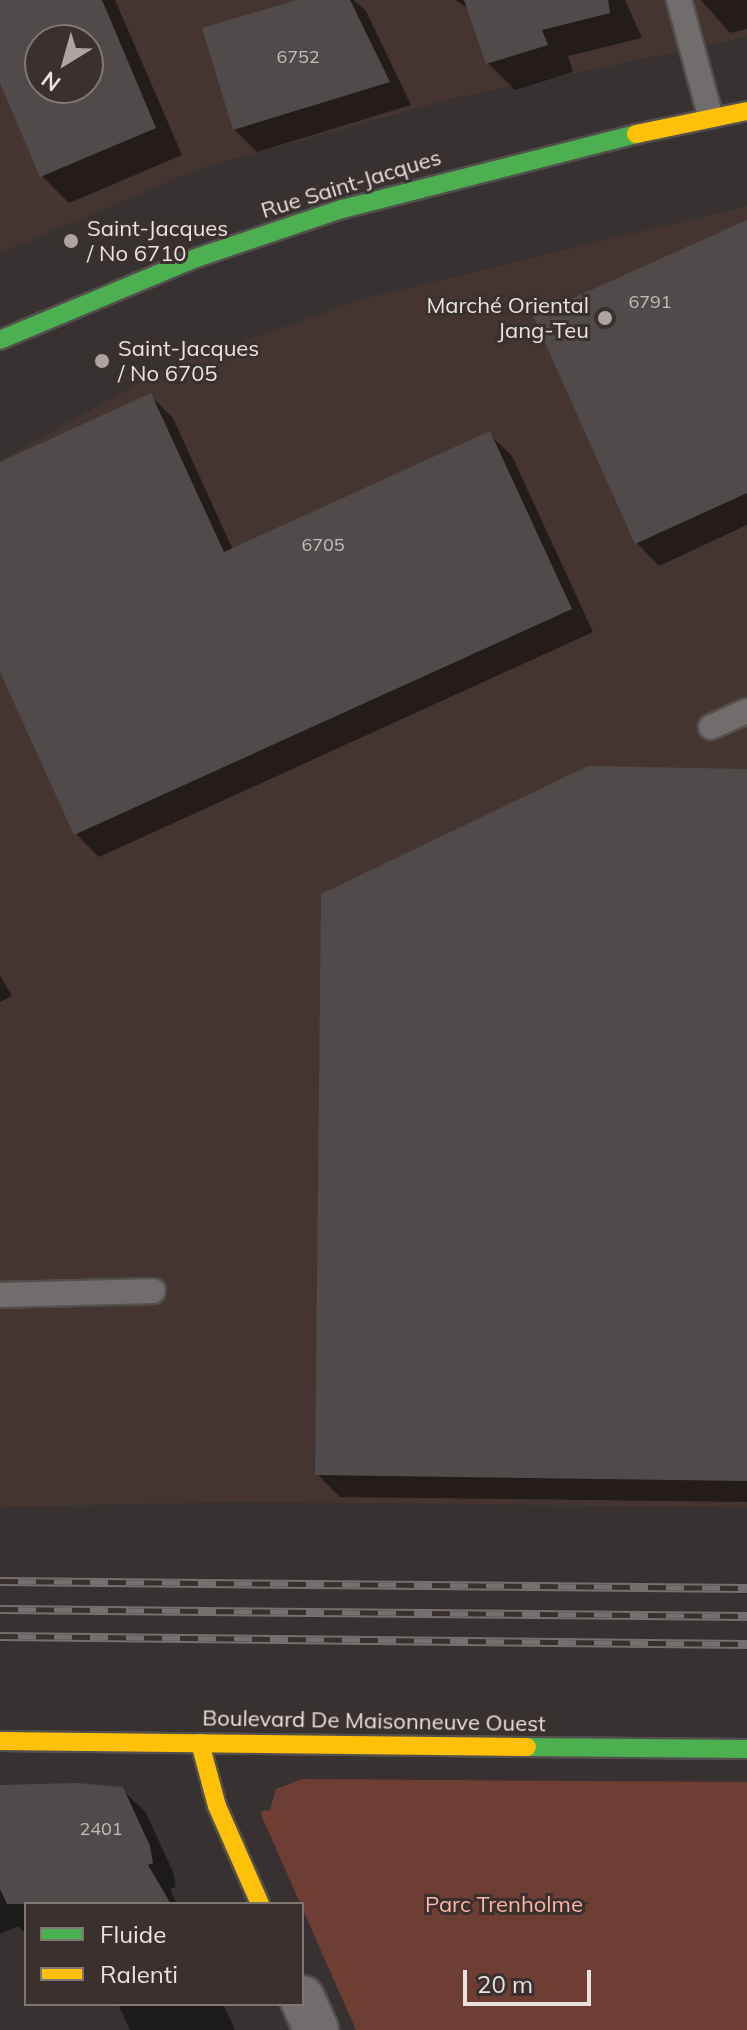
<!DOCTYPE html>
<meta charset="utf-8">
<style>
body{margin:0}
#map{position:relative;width:747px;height:2030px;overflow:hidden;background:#373231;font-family:Mulish,sans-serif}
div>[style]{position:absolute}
.built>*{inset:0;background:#443531}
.green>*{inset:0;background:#6e3d34}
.shadow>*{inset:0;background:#0007}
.building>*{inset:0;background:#504b4a}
.roads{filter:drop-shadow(2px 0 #534f4d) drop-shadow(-2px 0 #534f4d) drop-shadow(0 2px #534f4d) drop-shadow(0 -2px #534f4d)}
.lane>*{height:24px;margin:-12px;padding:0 12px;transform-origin:12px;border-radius:12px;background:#716d6c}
.street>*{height:44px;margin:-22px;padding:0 22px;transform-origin:22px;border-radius:22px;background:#716d6c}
.fast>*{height:18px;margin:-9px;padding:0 9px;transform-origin:9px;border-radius:9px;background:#4caf50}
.slow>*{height:18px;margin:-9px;padding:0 9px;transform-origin:9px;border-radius:9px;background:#ffc107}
.rail>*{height:9px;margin-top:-4.5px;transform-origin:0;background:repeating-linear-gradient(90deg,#3a302e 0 18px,#74706f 0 36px);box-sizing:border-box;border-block:2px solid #74706f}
.dots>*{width:22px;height:22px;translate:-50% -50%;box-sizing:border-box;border:4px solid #3a302e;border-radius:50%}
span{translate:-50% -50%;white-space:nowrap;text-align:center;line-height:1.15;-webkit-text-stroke:6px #3a302e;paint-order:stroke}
.number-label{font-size:18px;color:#c3bcba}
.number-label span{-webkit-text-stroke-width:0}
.street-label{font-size:22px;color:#e9e2e0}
.poi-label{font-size:22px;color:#e9e2e0}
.left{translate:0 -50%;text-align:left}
.right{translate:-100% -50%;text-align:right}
.park-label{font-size:22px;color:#ffb4a5}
.legend{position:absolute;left:24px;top:1902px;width:280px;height:104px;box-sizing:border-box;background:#3a302e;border:2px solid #807775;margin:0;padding:10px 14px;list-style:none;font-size:24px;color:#e9e2e0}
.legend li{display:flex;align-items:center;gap:16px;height:40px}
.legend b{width:40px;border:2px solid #807775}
.north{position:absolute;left:24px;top:24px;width:80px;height:80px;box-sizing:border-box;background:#3a302e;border:2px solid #807775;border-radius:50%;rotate:217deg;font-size:22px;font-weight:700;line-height:32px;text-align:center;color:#e9e2e0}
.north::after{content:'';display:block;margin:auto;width:28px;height:36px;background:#aba4a3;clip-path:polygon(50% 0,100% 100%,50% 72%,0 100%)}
.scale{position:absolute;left:463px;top:1970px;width:128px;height:36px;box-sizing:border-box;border:4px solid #e9e2e0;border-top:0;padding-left:10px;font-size:24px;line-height:28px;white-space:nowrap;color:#e9e2e0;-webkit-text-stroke:6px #3a302e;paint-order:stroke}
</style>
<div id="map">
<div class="built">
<i style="clip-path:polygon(evenodd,0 0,747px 0,747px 37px,450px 99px,201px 168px,0 253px,0 0,40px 40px,88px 40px,88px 88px,40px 88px,40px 40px)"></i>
<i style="clip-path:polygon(747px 206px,747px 1507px,235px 1502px,0 1507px,0 461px,166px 368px,367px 298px)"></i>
</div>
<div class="green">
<i style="clip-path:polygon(302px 1779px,747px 1782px,747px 2030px,356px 2030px,262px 1817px,261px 1811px,270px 1810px,276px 1789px)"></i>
</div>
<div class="shadow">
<i style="clip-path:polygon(evenodd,0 0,115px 0,182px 155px,69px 203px,42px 176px,0 78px,0 0,40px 40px,88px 40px,88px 88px,40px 88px,40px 40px)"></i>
<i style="clip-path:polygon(304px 0,354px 0,366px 11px,411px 105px,257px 152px,234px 129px)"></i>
<i style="clip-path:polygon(455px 0,625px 0,642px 38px,568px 56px,573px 72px,515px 90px,488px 63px,469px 9px)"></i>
<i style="clip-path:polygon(701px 0,747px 0,747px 29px,730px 33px)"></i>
<i style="clip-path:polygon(747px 223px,747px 525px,659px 566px,637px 543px)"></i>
<i style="clip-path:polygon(151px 396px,173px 418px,233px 550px,489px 434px,512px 456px,593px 632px,99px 857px,76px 834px,0 667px,0 464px)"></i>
<i style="clip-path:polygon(747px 770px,747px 1502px,340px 1497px,317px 1474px)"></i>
<i style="clip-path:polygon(0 975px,12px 996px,0 1002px)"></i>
<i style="clip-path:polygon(0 1787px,122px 1789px,146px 1813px,173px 1872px,176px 1887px,170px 1889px,177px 1904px,26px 1904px,26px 1934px,18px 1926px,0 1934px)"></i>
<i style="clip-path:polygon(118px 2004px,223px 2004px,235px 2030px,130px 2030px)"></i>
</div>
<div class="building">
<i style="clip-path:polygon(evenodd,0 0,102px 0,156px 128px,40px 177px,0 83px,0 0,40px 40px,88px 40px,88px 88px,40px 88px,40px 40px)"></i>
<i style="clip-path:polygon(297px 0,350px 0,390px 82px,233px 130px,202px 28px)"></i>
<i style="clip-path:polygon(464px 0,608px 0,610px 13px,542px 30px,548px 45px,486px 64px)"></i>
<i style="clip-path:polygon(747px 220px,747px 493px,635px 544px,533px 316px)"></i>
<i style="clip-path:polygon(151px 393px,224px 552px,490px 431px,572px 609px,74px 835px,0 672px,0 462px)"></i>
<i style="clip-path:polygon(588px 766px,747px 769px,747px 1481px,315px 1475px,321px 894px)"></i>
<i style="clip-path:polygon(77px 1783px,123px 1787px,150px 1846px,153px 1863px,148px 1865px,171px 1904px,7px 1904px,0 1889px,0 1785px)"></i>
</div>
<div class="roads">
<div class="lane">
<i style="left:679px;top:0;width:119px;rotate:74.9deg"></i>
<i style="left:711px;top:727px;width:39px;rotate:-24deg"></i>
<i style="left:0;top:1295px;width:153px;rotate:-1.5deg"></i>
</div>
<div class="street">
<i style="left:302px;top:1998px;width:35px;rotate:66deg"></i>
</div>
<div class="fast">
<i style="left:0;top:340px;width:212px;rotate:-22.7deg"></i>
<i style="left:196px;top:258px;width:154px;rotate:-18.6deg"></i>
<i style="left:342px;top:209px;width:303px;rotate:-14.3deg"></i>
<i style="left:527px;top:1747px;width:220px;rotate:0.5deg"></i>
</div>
<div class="slow">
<i style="left:636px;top:134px;width:113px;rotate:-11.7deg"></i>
<i style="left:0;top:1741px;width:527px;rotate:0.65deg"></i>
<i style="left:200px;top:1743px;width:65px;rotate:74.9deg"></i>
<i style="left:217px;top:1806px;width:107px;rotate:66.3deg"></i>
</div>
</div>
<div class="rail">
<i style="left:0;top:1581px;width:747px;rotate:0.54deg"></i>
<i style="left:0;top:1609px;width:747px;rotate:0.54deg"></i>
<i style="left:0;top:1636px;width:747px;rotate:0.61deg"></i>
</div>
<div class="dots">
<i style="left:71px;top:241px;background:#aba4a3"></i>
<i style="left:605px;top:318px;background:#aba4a3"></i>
<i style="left:102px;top:361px;background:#aba4a3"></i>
</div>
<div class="number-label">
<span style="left:298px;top:57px">6752</span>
<span style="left:650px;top:302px">6791</span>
<span style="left:323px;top:545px">6705</span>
<span style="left:101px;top:1829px">2401</span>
</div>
<div class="street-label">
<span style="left:351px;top:184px;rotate:-17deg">Rue Saint-Jacques</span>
<span style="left:374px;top:1721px;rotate:1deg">Boulevard De Maisonneuve Ouest</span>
</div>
<div class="poi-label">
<span class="left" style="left:87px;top:241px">Saint-Jacques<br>/ No 6710</span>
<span class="right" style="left:589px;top:318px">Marché Oriental<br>Jang-Teu</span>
<span class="left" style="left:118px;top:361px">Saint-Jacques<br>/ No 6705</span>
</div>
<div class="park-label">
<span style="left:504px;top:1905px">Parc Trenholme</span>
</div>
<ul class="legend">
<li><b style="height:10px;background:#4caf50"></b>Fluide</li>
<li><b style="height:10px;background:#ffc107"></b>Ralenti</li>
</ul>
<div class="north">N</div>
<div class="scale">20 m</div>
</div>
